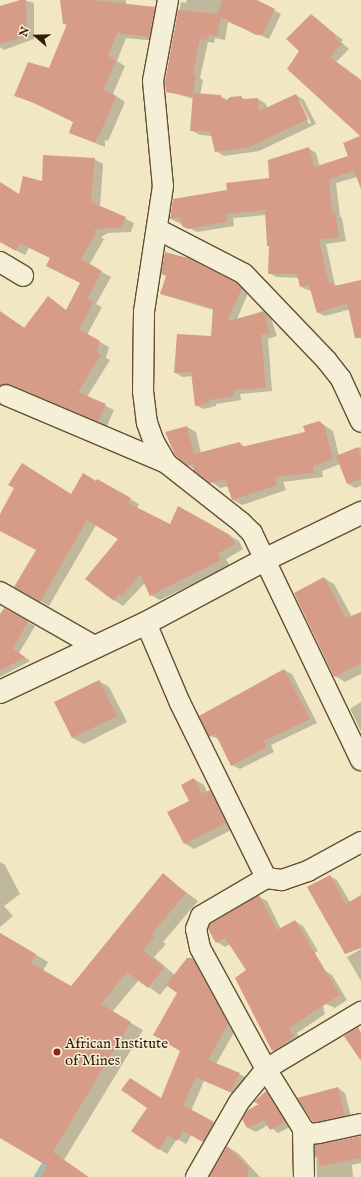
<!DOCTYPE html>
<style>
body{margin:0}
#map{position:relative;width:361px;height:1177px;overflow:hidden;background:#f1e7c3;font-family:"IM FELL English",serif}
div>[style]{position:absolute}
.shadow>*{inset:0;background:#0003}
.stream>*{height:5.5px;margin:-2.75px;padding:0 2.75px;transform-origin:2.75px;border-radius:2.75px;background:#9bc0b3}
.building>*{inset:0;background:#d79c88}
.roads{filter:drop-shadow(1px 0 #625033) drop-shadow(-1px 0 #625033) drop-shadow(0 1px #625033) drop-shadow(0 -1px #625033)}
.minor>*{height:20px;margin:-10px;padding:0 10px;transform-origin:10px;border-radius:10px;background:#f6efd8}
.tertiary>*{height:22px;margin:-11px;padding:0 11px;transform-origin:11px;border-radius:11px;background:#f6efd8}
.dots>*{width:11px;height:11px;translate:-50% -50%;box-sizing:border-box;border:2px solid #f6efd8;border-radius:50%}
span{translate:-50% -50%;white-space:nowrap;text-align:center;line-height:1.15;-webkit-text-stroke:3px #f6efd8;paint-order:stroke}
.poi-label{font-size:15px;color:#321d03}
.left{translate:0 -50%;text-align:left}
.north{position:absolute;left:16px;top:16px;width:40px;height:40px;-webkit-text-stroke:3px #f6efd8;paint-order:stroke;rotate:290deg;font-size:11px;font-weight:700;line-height:16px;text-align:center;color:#321d03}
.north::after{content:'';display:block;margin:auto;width:14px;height:18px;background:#321d03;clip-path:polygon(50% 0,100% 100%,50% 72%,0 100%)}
</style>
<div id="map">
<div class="shadow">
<i style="clip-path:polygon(23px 0,34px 3px,34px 39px,4px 50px,0 47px,0 7px)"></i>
<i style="clip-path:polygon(61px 0,126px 0,126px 5px,155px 8px,163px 13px,158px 41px,126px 38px,117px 61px,125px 66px,113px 94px,125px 102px,108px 141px,105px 140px,105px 147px,70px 133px,74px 122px,16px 95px,50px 70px,67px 26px,64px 24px)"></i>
<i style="clip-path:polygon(evenodd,187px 0,255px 0,281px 14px,269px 39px,228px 22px,225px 40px,215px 38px,214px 43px,208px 42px,200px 78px,203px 80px,200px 95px,220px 96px,228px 100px,241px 97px,246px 100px,258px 99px,266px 104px,267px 108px,296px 95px,304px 100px,316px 124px,259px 151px,224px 156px,216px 151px,212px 136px,200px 135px,191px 130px,194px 99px,167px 91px,166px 82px,181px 2px,186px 3px,187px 0,298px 101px,300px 101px,311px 123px,309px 124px,298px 101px)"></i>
<i style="clip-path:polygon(311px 16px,343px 40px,341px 42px,349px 49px,336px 62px,361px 80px,361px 136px,300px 51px)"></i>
<i style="clip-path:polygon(361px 137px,361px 190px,357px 177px,336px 183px,340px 216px,342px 218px,346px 241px,326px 244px,335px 285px,340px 286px,351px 309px,325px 316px,317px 312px,311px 291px,301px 287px,299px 278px,277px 277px,269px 273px,270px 247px,266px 215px,233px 218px,234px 226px,197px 232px,171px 219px,228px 191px,270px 179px,308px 148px,316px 153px,320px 167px,349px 157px)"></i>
<i style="clip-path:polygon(94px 159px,103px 164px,100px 207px,134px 223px,131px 232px,108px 233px,101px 237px,104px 239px,89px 265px,111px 277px,96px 304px,102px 307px,87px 335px,109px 347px,106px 358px,110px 360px,87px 397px,114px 410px,107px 426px,20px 389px,0 388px,0 315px,11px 319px,25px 328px,48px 298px,67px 311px,81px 283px,51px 258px,29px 248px,25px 255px,0 242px,0 183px,20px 195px)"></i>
<i style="clip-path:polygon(237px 284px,248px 293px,237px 319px,263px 311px,270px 315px,277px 336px,268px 339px,272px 391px,240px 394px,241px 400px,216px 404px,216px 406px,203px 409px,196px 405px,193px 376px,182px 377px,176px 373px,212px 337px,213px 310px,161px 294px)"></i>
<i style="clip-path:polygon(319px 422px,333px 431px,339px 456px,361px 447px,361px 486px,355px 488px,348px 484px,340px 464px,322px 471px,323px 477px,283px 482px,286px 490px,242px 505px,233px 500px,229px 486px,220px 488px,188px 465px,187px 427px,196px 432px,201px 453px,240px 443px,245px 447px,306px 432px)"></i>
<i style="clip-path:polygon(98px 480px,139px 504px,137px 509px,171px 525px,179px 507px,239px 541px,243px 549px,226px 559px,230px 566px,160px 600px,151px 595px,145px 583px,123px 606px,114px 600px,119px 539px,96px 525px,49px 606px,16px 587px,37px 550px,0 530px,0 516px,72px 495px)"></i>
<i style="clip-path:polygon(324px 578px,334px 584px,352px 617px,361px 613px,361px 674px,345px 682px,335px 676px)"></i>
<i style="clip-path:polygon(5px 609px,35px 626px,19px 653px,30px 661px,0 677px,0 616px)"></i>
<i style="clip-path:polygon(284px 670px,292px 674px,317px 723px,271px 745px,274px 752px,240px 769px,232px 765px,219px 739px,210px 736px,200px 716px)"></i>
<i style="clip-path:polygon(99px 681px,109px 687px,127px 722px,84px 744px,73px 738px,56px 703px)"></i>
<i style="clip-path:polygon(361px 702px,361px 731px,350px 709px)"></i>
<i style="clip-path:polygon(194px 779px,204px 785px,207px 792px,220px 797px,235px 828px,194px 849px,184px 843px)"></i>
<i style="clip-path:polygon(0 862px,5px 865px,20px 894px,4px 906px,13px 916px,0 927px)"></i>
<i style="clip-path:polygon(163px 875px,198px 901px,163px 942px,166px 944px,154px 957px,175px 975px,192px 959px,200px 964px,236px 1029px,216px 1064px,248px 1078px,239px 1096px,204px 1081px,191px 1111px,221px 1128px,212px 1146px,192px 1134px,186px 1144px,177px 1139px,167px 1154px,159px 1149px,162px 1099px,181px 1051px,178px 993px,168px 985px,160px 995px,139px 980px,112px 1012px,143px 1030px,64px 1160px,89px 1177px,41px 1177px,48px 1165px,0 1137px,0 933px,48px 962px,43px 971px,71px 987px)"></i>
<i style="clip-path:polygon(330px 876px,337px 880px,350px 902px,361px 896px,361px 924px,341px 936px)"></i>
<i style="clip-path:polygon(259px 897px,267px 901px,281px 929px,295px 921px,303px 926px,318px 951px,292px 967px,324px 970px,332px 975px,347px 1000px,335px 1008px,322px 1002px,325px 1014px,297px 1033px,302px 1042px,281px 1054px,273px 1050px,247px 970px,230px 944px,225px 947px,217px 942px)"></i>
<i style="clip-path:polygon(361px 949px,361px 981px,347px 957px)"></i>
<i style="clip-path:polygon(338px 1088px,345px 1093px,352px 1120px,320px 1125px,313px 1121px)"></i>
<i style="clip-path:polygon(266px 1092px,274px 1096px,292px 1126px,278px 1133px,268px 1125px,256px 1132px,248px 1128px,244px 1119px,260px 1105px,255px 1102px)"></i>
<i style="clip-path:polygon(361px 1137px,361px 1163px,352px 1165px,353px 1177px,317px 1177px,316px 1146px)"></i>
<i style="clip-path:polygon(228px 1147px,239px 1154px,260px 1177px,210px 1177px)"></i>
</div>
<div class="stream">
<i style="left:37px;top:1177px;width:21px;rotate:-59deg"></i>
</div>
<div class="building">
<i style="clip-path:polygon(20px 0,26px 0,27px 35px,0 44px,0 6px)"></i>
<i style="clip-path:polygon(60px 0,92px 0,155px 7px,149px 37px,117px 33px,108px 56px,116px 60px,104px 90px,116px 96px,99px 136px,97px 136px,96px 143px,69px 133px,73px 122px,35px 103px,14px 96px,28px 62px,49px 68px,67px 24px,63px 24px)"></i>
<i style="clip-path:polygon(222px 0,257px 0,275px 9px,262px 35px,256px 35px,221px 17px,217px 36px,208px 35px,207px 40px,200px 39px,193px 74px,196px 75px,192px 97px,166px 92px,165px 82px,178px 10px,218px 14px)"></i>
<i style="clip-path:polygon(311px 14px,336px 35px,334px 37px,342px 44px,330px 57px,361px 80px,361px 188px,354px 171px,329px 179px,332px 213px,335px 212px,339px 237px,319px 240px,329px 284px,333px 283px,334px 286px,361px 280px,361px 338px,355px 338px,347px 303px,317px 313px,309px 285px,300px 287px,297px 274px,268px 274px,269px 246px,267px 246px,265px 210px,226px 214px,227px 222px,188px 229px,182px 226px,180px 217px,170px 219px,173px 199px,227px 190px,226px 183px,269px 178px,268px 160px,309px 147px,314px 167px,348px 156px,343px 143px,360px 136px,287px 69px,299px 51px,286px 39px)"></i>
<i style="clip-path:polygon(193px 93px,221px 95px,221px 99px,226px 101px,230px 97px,241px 96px,242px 99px,258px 98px,259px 111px,296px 94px,308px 119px,250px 147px,215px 152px,210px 131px,190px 131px)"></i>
<i style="clip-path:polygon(43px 155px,95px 158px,91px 202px,126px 217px,122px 227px,98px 229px,93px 232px,96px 233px,81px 259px,102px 271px,87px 299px,94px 302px,79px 329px,100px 341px,97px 352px,101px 355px,78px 392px,106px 404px,98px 422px,10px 384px,0 385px,0 311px,24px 328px,48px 296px,66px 310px,80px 283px,46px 266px,50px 258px,20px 243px,16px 251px,0 242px,0 182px,19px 194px,23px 176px,42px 181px)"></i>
<i style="clip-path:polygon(165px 252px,188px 258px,237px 283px,242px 288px,227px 321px,264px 312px,270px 333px,261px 335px,266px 388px,233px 390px,234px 396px,209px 400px,210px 403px,195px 406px,191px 372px,174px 373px,177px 334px,211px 336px,213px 308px,160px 294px,166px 276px,161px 274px)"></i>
<i style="clip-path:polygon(319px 421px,324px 425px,333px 459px,313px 466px,314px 473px,275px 477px,277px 485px,232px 500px,225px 479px,210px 483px,194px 471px,193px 463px,188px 466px,175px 455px,165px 432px,187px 426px,194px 454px,240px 442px,241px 447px,305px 432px,303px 426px)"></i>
<i style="clip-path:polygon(358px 447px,361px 457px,361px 479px,347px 484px,336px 456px)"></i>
<i style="clip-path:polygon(22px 463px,71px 494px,83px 473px,96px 481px,97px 479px,131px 498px,128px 503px,170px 524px,178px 506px,230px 535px,235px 544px,217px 554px,221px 560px,150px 596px,140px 574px,122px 596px,119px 594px,114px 601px,85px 579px,118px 539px,87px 520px,40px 602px,14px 587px,36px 550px,0 531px,0 514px,14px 488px,8px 485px)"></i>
<i style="clip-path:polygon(324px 577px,346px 618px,361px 612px,361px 663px,334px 677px,294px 593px)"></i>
<i style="clip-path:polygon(4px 608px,28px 621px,13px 649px,25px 657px,0 671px,0 614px)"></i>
<i style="clip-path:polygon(284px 669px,310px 719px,264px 741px,267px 747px,231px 766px,215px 733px,209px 737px,199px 716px)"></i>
<i style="clip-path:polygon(99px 680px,117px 716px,72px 738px,54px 702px)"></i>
<i style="clip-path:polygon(194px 778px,202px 794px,210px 790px,226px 823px,184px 844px,167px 812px,189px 801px,181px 785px)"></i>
<i style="clip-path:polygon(163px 873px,186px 893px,152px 934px,154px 937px,143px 950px,164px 968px,148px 988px,127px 972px,101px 1004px,131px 1022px,53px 1152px,88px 1177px,40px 1177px,47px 1166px,0 1138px,0 933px,36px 954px,31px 963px,71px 986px)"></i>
<i style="clip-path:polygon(330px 875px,346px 904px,361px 895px,361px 948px,345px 954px,307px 887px)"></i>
<i style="clip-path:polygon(259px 895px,277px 930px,295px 920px,340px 995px,289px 1028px,294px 1037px,272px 1051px,235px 978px,246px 970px,225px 938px,216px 943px,208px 929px,210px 924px)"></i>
<i style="clip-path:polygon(187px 958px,192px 958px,228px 1024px,208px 1060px,240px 1073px,230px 1092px,196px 1077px,183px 1105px,214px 1122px,203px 1142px,183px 1131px,177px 1141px,168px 1135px,159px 1150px,131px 1131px,147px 1108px,121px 1090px,130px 1078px,161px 1098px,180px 1051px,153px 1035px,177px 993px,166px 985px)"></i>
<i style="clip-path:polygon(358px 1027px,361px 1033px,361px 1061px,344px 1036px)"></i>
<i style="clip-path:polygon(338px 1087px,345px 1116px,313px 1122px,297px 1098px)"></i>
<i style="clip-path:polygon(266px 1091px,285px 1122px,270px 1130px,264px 1120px,247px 1128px,242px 1119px,248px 1110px,259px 1104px,254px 1102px)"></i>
<i style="clip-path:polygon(361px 1136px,361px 1158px,320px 1166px,318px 1156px,315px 1157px,315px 1145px)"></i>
<i style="clip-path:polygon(227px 1146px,248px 1167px,248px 1177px,209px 1177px)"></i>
</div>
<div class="roads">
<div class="minor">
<i style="left:168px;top:0;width:82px;rotate:100.5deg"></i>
<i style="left:153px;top:81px;width:105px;rotate:84.6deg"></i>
<i style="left:163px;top:186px;width:127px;rotate:98.6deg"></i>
<i style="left:144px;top:312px;width:79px;rotate:90.7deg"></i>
<i style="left:143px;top:391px;width:32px;rotate:83deg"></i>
<i style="left:147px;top:423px;width:20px;rotate:70deg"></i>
<i style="left:154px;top:442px;width:24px;rotate:60deg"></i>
<i style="left:166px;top:463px;width:95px;rotate:38.2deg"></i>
<i style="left:241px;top:522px;width:16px;rotate:45deg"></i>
<i style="left:252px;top:533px;width:252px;rotate:64.4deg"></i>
<i style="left:157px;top:229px;width:98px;rotate:27.3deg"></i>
<i style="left:244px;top:274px;width:120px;rotate:46.3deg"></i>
<i style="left:327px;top:361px;width:23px;rotate:52deg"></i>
<i style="left:341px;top:379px;width:47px;rotate:65.1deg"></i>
<i style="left:0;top:262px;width:27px;rotate:31deg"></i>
<i style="left:6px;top:395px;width:174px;rotate:23deg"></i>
<i style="left:0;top:592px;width:111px;rotate:29.8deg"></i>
<i style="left:146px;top:623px;width:87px;rotate:67deg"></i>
<i style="left:180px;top:703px;width:195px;rotate:63.8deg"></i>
<i style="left:361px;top:842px;width:60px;rotate:151.3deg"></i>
<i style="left:308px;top:871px;width:28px;rotate:161deg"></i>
<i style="left:282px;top:880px;width:16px;rotate:-173deg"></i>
<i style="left:266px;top:878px;width:75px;rotate:149.7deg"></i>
<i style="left:201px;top:916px;width:14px;rotate:111deg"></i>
<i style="left:196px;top:929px;width:19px;rotate:78deg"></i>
<i style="left:200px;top:948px;width:138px;rotate:61.4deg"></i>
<i style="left:266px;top:1069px;width:70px;rotate:58.3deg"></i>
<i style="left:303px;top:1129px;width:8px;rotate:40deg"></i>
<i style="left:309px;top:1134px;width:10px;rotate:-6deg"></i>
<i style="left:319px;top:1133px;width:43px;rotate:-12.1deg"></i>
<i style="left:303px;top:1129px;width:48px;rotate:88.8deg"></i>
<i style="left:196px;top:1177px;width:86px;rotate:-60.2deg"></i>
<i style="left:239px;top:1102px;width:43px;rotate:-50.7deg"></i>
<i style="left:266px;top:1069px;width:111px;rotate:-31deg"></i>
</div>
<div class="tertiary">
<i style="left:0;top:692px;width:161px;rotate:-25.3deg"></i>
<i style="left:146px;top:623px;width:134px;rotate:-28.1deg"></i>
<i style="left:264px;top:560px;width:108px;rotate:-25.9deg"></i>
</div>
</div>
<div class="dots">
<i style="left:57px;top:1052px;background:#8f2418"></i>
</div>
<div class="poi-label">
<span class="left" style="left:65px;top:1052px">African Institute<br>of Mines</span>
</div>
<div class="north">N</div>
</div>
